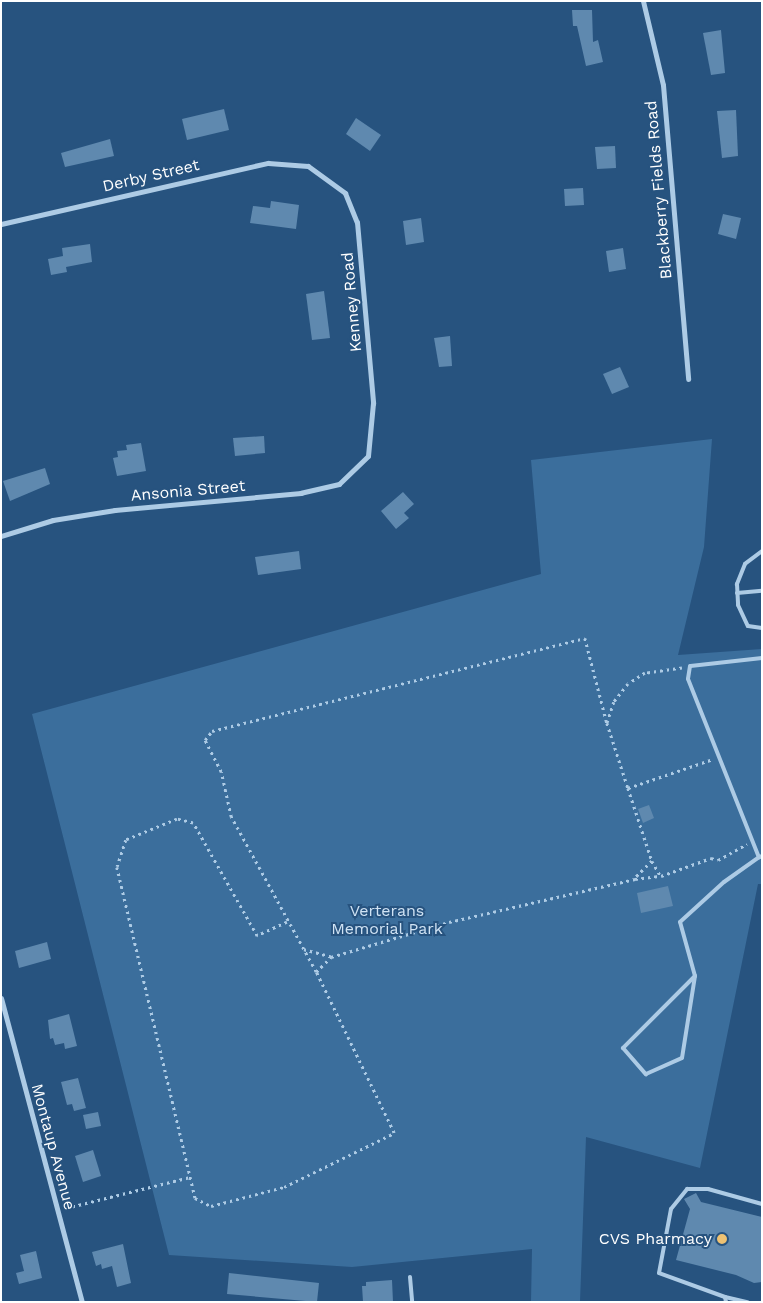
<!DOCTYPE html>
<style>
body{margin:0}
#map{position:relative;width:763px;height:1303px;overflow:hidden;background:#27537f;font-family:"Work Sans",sans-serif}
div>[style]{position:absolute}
.green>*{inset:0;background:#3b6e9c}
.building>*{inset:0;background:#5f89af}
.path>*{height:2.5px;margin-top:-1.25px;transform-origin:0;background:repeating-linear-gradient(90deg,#adcbe5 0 2.5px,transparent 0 6.5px)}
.lane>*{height:4px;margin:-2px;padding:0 2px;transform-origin:2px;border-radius:2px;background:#adcbe5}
.street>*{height:5px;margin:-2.5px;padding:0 2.5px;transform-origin:2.5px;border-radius:2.5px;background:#adcbe5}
.dots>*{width:14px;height:14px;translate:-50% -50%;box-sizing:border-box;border:2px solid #27537f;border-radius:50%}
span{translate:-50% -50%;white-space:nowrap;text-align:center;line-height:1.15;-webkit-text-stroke:4px #27537f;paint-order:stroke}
.street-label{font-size:16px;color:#fff}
.park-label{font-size:16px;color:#d0e3f4}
.poi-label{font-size:16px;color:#fff}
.right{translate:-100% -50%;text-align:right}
.frame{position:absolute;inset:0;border:2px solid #fff;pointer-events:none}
</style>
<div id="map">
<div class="green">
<i style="clip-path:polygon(712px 439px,704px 547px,678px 655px,762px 649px,762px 884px,758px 884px,700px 1168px,586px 1137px,580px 1302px,531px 1302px,532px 1249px,352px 1267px,169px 1255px,32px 714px,541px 574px,531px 460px)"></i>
</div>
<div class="building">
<i style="clip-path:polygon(572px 10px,592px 10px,593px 42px,598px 40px,603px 62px,586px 66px,577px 26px,573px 26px)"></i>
<i style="clip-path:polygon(721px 30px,725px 73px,711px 75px,703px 33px)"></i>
<i style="clip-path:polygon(224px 109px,229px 130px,187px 140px,182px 119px)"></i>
<i style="clip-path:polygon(736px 110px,738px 156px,722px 158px,717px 111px)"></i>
<i style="clip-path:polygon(356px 118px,381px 135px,370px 151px,346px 134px)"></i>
<i style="clip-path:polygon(110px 139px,114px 156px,65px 167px,61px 153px)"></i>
<i style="clip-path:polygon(615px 146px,616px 168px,597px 169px,595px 147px)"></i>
<i style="clip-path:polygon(583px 188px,584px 205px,565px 206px,564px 189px)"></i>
<i style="clip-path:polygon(271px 201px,299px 205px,296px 229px,250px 223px,253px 206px,270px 208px)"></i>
<i style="clip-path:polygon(723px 214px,741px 218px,736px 239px,718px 234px)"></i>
<i style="clip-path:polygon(421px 218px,424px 242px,406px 245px,403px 221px)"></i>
<i style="clip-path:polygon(90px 244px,92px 262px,66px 267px,67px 272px,51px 275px,48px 259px,63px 256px,62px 248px)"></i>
<i style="clip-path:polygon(623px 248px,626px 269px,609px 272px,606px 251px)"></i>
<i style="clip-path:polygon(324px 291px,330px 338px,312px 340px,306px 294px)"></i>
<i style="clip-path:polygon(450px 336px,452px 366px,439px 367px,434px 338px)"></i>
<i style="clip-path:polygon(620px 367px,629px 387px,612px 394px,603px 374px)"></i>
<i style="clip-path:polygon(264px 436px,265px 453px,235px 456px,233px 438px)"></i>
<i style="clip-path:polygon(141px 443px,146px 471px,117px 476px,113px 458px,118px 457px,117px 451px,127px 450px,126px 445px)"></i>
<i style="clip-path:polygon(45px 468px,50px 484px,10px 501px,3px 481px)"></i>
<i style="clip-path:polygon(403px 492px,414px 504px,404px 513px,409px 518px,396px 529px,381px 511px)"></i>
<i style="clip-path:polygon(299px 551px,301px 569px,258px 575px,255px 557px)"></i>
<i style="clip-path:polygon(649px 805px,654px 818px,643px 823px,638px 809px)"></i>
<i style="clip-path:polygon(668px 886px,673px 906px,641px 913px,637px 893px)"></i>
<i style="clip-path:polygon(47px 942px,51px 959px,19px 968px,15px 951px)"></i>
<i style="clip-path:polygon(69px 1014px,77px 1046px,65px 1049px,64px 1043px,55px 1045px,53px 1038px,50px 1039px,48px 1020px)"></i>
<i style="clip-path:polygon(78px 1078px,86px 1108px,74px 1111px,72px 1104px,67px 1105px,61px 1082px)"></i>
<i style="clip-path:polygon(98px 1112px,101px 1126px,86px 1129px,83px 1115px)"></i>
<i style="clip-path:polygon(93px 1150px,101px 1176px,83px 1182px,75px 1156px)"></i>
<i style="clip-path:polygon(696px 1193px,701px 1202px,762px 1217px,762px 1282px,754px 1283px,736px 1275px,676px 1260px,690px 1209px,684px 1199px)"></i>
<i style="clip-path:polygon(123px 1244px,131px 1283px,117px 1287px,112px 1266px,102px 1269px,101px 1264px,96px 1266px,92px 1252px)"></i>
<i style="clip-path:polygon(36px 1251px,42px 1278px,19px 1284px,16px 1273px,24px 1271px,20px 1255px)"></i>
<i style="clip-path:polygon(229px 1273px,319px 1283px,317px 1302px,227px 1294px)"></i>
<i style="clip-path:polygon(392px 1280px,393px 1302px,363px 1302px,362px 1286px,366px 1286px,366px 1282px)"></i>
</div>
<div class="path">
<i style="left:682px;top:668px;width:37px;rotate:172deg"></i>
<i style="left:645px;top:673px;width:20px;rotate:147deg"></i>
<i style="left:628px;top:684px;width:23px;rotate:128deg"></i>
<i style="left:614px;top:702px;width:22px;rotate:108deg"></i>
<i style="left:607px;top:723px;width:68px;rotate:72.1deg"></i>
<i style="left:628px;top:788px;width:90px;rotate:-18.8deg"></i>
<i style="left:628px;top:788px;width:77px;rotate:71.8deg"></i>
<i style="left:652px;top:861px;width:23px;rotate:135deg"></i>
<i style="left:652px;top:861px;width:16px;rotate:60deg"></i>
<i style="left:287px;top:922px;width:33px;rotate:155deg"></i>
<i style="left:257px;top:936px;width:130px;rotate:-119.5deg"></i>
<i style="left:193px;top:823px;width:16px;rotate:-166deg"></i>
<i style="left:177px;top:819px;width:55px;rotate:157.6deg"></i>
<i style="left:126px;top:840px;width:28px;rotate:108deg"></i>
<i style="left:117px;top:867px;width:340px;rotate:76.7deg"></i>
<i style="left:195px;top:1198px;width:18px;rotate:27deg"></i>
<i style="left:211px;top:1206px;width:75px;rotate:-14.6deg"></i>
<i style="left:284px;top:1187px;width:123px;rotate:-26.1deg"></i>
<i style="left:394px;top:1133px;width:179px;rotate:-115.8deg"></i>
<i style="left:316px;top:972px;width:21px;rotate:-45deg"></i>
<i style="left:331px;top:957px;width:28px;rotate:-165deg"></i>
<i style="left:331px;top:957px;width:123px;rotate:-16.5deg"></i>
<i style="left:449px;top:922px;width:191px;rotate:-13deg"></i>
<i style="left:635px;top:879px;width:26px;rotate:-7deg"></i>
<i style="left:661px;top:876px;width:53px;rotate:-19.8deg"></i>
<i style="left:711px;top:858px;width:7px;rotate:16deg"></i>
<i style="left:718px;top:860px;width:33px;rotate:-29deg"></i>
<i style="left:316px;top:972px;width:177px;rotate:-118.7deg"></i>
<i style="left:231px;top:817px;width:46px;rotate:-102.5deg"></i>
<i style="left:221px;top:772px;width:36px;rotate:-117deg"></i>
<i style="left:205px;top:740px;width:11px;rotate:-52deg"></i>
<i style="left:212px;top:731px;width:384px;rotate:-14deg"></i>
<i style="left:585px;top:638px;width:88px;rotate:75.5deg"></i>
<i style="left:66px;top:1208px;width:128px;rotate:-14deg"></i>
</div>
<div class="lane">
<i style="left:762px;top:551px;width:21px;rotate:143deg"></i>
<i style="left:745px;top:564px;width:22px;rotate:112deg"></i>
<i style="left:737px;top:584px;width:21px;rotate:87deg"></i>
<i style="left:738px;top:605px;width:23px;rotate:65deg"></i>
<i style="left:748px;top:626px;width:14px;rotate:8deg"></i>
<i style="left:737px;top:593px;width:25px;rotate:-5deg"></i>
<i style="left:762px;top:658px;width:72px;rotate:173.7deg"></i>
<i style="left:690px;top:666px;width:13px;rotate:99deg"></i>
<i style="left:688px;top:679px;width:192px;rotate:68.3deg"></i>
<i style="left:759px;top:857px;width:3px;rotate:-18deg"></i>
<i style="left:695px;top:976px;width:102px;rotate:135deg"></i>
<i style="left:623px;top:1048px;width:35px;rotate:49deg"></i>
<i style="left:646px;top:1074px;width:39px;rotate:-24deg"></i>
<i style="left:682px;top:1058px;width:83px;rotate:-81deg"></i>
<i style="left:695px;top:976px;width:56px;rotate:-105.5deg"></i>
<i style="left:680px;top:922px;width:59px;rotate:-42.3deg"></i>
<i style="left:724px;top:882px;width:43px;rotate:-35.5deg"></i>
<i style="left:410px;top:1277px;width:25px;rotate:85deg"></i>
<i style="left:725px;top:1297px;width:23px;rotate:13deg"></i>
<i style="left:726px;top:1302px;width:5px;rotate:-101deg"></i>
<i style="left:725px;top:1297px;width:70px;rotate:-160deg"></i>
<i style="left:659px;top:1273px;width:65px;rotate:-79.4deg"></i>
<i style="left:671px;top:1209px;width:26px;rotate:-51deg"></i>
<i style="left:687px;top:1189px;width:21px"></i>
<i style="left:708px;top:1189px;width:56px;rotate:15.5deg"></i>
</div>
<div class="street">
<i style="left:643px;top:1px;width:86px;rotate:76.6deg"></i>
<i style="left:663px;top:85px;width:295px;rotate:85.1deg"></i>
<i style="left:1px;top:224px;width:274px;rotate:-12.9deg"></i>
<i style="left:268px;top:163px;width:40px;rotate:4.3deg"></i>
<i style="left:308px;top:166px;width:46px;rotate:36.1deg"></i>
<i style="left:345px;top:193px;width:31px;rotate:68deg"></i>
<i style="left:357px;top:222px;width:182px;rotate:84.9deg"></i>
<i style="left:373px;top:403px;width:53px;rotate:95.4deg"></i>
<i style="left:368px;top:456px;width:40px;rotate:136deg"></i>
<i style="left:339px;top:484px;width:39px;rotate:167deg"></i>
<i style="left:301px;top:493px;width:187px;rotate:174.8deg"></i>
<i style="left:115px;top:510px;width:63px;rotate:170.8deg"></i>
<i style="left:53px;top:520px;width:54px;rotate:162.9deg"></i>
<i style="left:1px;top:998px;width:315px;rotate:75.1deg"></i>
</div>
<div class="dots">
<i style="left:722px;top:1239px;background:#eec273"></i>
</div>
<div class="street-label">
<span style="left:151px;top:176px;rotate:-13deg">Derby Street</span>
<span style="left:659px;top:190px;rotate:-95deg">Blackberry Fields Road</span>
<span style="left:352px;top:302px;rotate:-95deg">Kenney Road</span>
<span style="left:188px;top:491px;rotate:-5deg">Ansonia Street</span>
<span style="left:53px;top:1147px;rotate:75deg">Montaup Avenue</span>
</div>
<div class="park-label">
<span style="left:387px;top:920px">Verterans<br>Memorial Park</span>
</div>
<div class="poi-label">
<span class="right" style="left:712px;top:1239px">CVS Pharmacy</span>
</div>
<div class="frame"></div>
</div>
